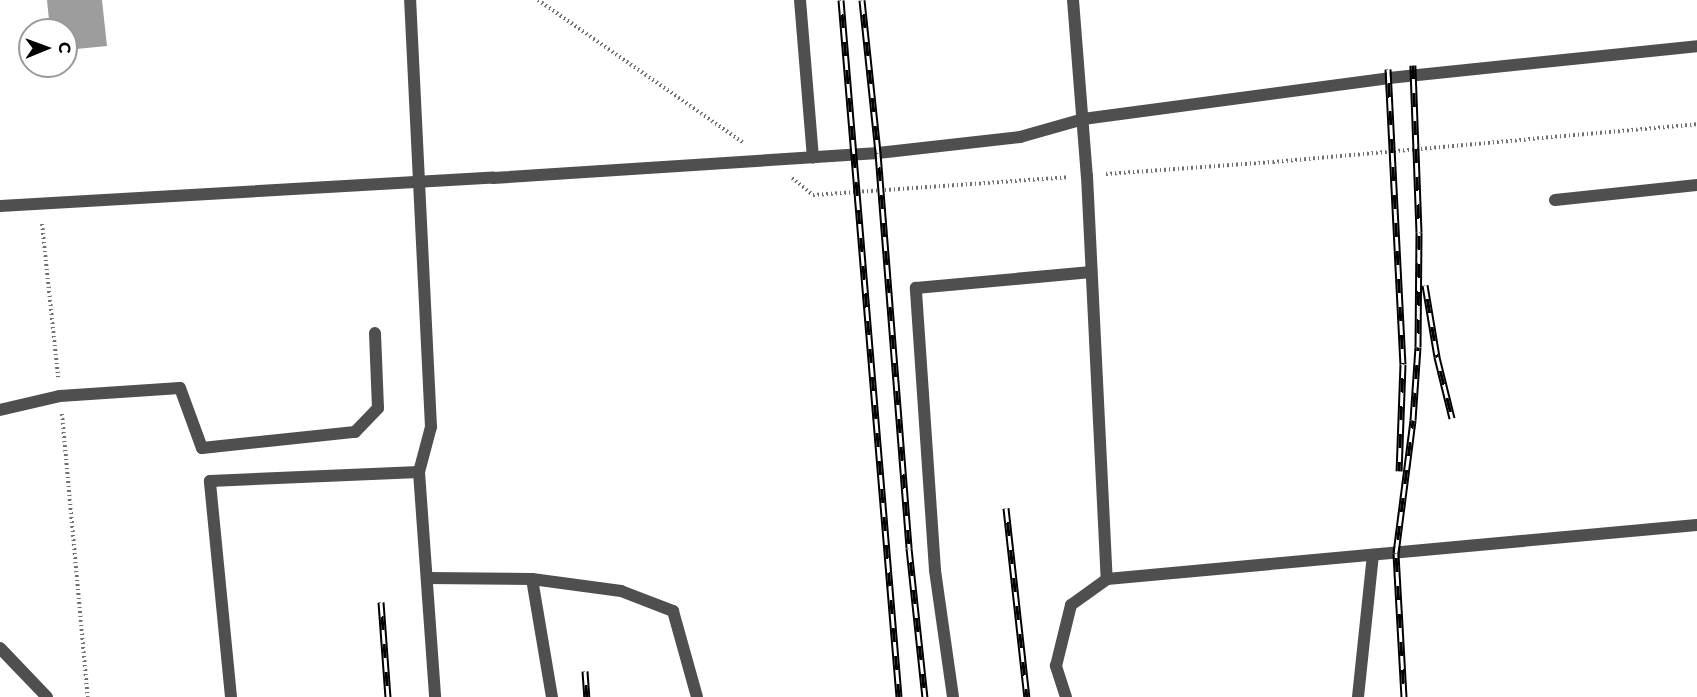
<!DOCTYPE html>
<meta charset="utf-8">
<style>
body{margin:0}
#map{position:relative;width:1697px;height:697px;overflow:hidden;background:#fff;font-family:Montserrat,sans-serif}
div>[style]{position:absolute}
.water>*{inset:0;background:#9d9d9d}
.path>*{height:4px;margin-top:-2px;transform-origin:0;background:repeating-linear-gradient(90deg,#717171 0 1.5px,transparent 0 4.5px)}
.service>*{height:12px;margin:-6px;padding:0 6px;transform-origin:6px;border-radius:6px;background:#4f4f4f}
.rail>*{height:7px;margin-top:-3.5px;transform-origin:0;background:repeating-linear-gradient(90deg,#fff 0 14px,#000 0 28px);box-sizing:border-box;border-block:2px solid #000}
span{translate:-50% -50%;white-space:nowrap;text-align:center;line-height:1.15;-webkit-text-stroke:4.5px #fff;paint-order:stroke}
.north{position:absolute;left:18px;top:18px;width:60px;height:60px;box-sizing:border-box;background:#fff;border:2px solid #999;border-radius:50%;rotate:89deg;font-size:16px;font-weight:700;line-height:24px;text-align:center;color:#000}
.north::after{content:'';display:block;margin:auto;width:21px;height:27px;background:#000;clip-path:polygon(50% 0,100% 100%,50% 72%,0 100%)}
</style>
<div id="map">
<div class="water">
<i style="clip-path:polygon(47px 0,102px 0,107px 46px,66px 50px,66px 30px,50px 30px)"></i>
</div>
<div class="path">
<i style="left:538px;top:0;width:249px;rotate:34.8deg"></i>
<i style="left:1106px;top:174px;width:167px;rotate:-4.1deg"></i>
<i style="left:1273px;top:162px;width:426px;rotate:-5.1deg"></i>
<i style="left:792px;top:178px;width:27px;rotate:39deg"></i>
<i style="left:813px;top:195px;width:256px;rotate:-4deg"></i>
<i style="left:42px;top:224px;width:154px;rotate:84deg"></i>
<i style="left:62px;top:414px;width:284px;rotate:84.8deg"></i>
</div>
<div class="service">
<i style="left:800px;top:0;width:158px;rotate:85.3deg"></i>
<i style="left:1073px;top:0;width:177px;rotate:85.5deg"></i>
<i style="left:1087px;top:176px;width:403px;rotate:87.2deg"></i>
<i style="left:1555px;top:200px;width:143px;rotate:-6deg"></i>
<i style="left:0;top:206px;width:494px;rotate:-3.3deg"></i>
<i style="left:493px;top:178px;width:386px;rotate:-3.7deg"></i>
<i style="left:878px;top:153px;width:143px;rotate:-6.4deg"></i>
<i style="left:1020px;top:137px;width:66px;rotate:-15.9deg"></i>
<i style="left:1083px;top:119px;width:309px;rotate:-7.6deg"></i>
<i style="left:1389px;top:78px;width:310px;rotate:-5.9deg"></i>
<i style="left:0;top:410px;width:62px;rotate:-13.1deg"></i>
<i style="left:60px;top:396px;width:120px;rotate:-3.8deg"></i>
<i style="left:180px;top:388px;width:64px;rotate:69.9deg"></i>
<i style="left:202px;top:448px;width:154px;rotate:-6deg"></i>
<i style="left:355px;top:432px;width:33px;rotate:-46deg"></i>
<i style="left:378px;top:408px;width:75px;rotate:-92.3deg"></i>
<i style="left:419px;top:472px;width:226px;rotate:85.9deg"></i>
<i style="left:427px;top:578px;width:105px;rotate:0.5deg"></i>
<i style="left:532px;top:579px;width:90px;rotate:7.7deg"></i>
<i style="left:621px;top:591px;width:56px;rotate:21deg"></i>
<i style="left:673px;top:611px;width:89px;rotate:74.4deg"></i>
<i style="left:532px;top:579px;width:120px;rotate:80.4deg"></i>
<i style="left:0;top:648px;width:68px;rotate:46.2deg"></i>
<i style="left:231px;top:697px;width:217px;rotate:-95.6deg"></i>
<i style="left:210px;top:481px;width:209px;rotate:-2.5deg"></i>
<i style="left:419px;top:472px;width:47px;rotate:-75.1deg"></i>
<i style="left:431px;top:427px;width:428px;rotate:-92.8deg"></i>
<i style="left:953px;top:697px;width:128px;rotate:-98.1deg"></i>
<i style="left:935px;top:570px;width:283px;rotate:-93.9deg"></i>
<i style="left:916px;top:288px;width:176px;rotate:-5.2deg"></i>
<i style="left:1066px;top:697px;width:33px;rotate:-108deg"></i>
<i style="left:1056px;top:666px;width:63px;rotate:-76.2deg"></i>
<i style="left:1071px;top:605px;width:44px;rotate:-35.8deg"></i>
<i style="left:1107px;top:579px;width:592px;rotate:-5.23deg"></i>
<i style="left:1358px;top:697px;width:143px;rotate:-84deg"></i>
</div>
<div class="rail">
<i style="left:841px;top:0;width:699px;rotate:85.24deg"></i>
<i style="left:862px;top:0;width:154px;rotate:84deg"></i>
<i style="left:878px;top:153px;width:396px;rotate:85.5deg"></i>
<i style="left:909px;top:548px;width:150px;rotate:83.9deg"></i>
<i style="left:1388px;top:69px;width:295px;rotate:87.1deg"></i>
<i style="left:1403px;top:364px;width:107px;rotate:92.1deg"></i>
<i style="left:1425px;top:285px;width:73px;rotate:80.5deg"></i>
<i style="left:1437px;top:357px;width:63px;rotate:76.2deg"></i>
<i style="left:1006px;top:508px;width:190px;rotate:83.7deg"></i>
<i style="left:381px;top:602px;width:95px;rotate:85.8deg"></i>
<i style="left:585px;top:671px;width:26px;rotate:86deg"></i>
<i style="left:1404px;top:697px;width:144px;rotate:-93.2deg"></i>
<i style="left:1396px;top:553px;width:134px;rotate:-82.7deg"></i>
<i style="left:1413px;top:420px;width:73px;rotate:-86.1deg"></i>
<i style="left:1418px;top:347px;width:115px;rotate:-89.5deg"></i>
<i style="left:1419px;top:232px;width:167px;rotate:-92.1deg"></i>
</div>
<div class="north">С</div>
</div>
